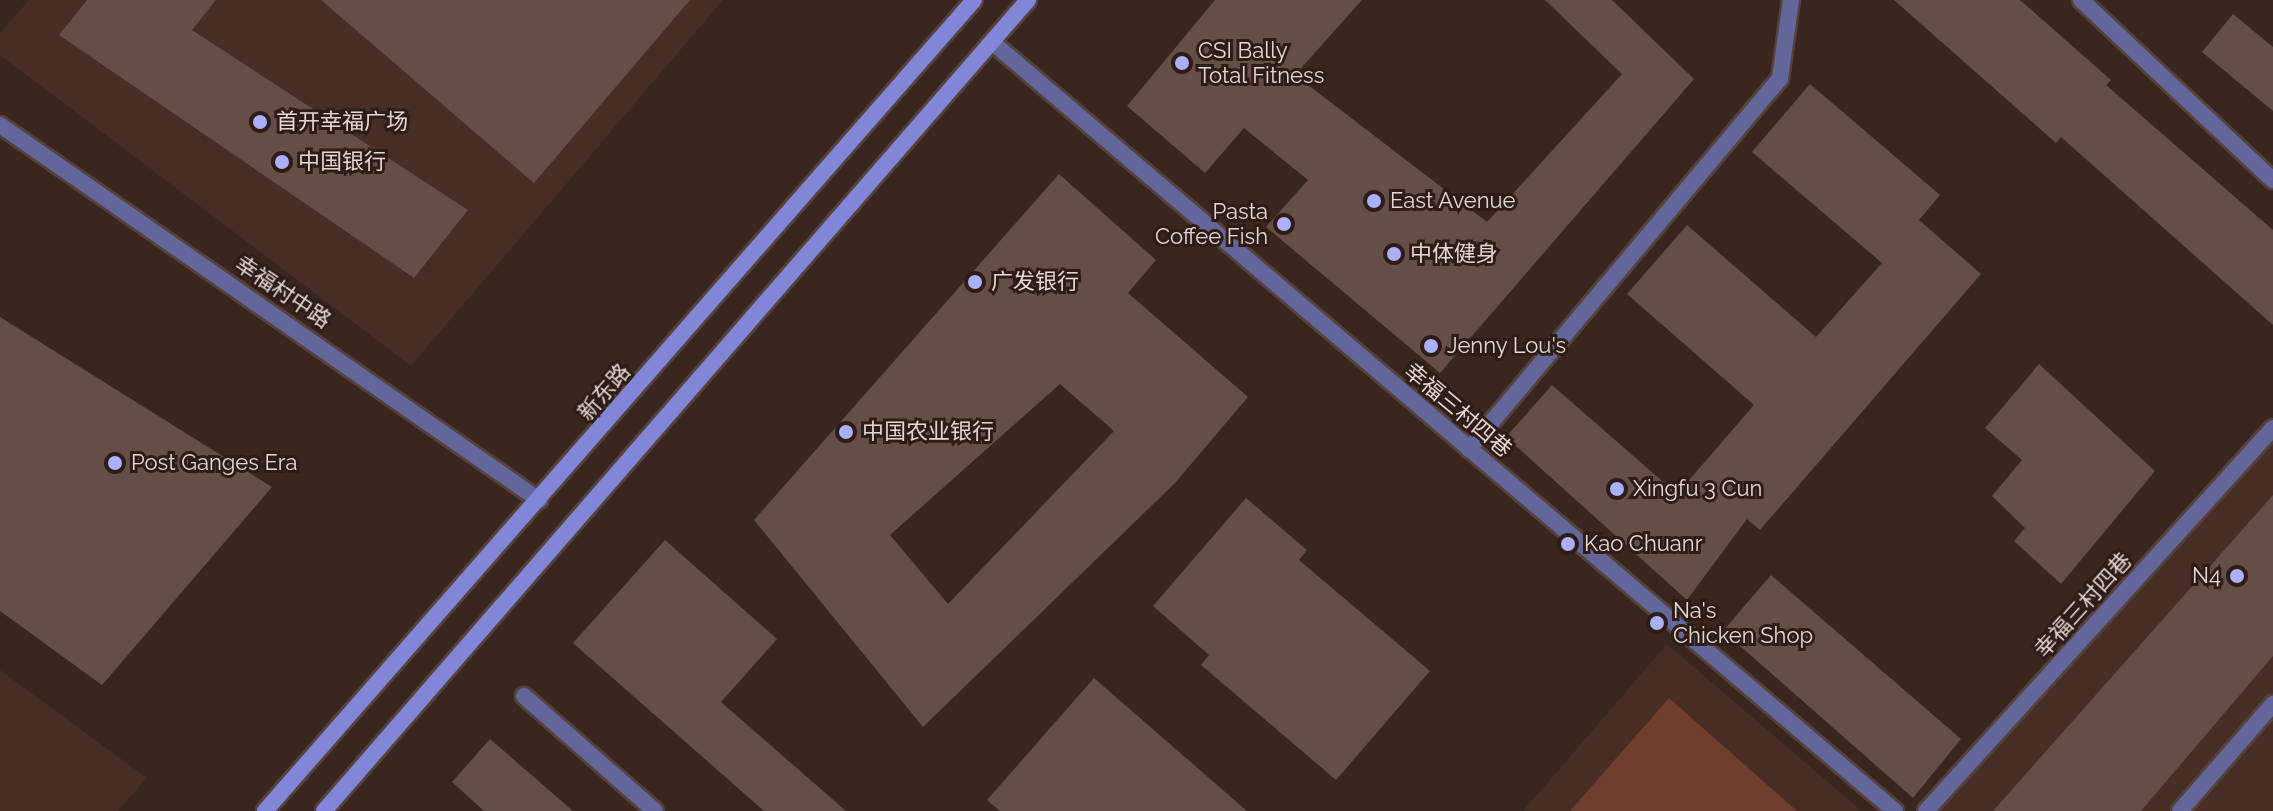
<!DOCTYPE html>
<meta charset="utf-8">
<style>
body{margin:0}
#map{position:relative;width:2273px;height:811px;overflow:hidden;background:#39261f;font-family:Raleway,"Noto Sans SC",sans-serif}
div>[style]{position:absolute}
.built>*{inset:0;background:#472d24}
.green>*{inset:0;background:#6f3e2c}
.building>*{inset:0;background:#644e47}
.roads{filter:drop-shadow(2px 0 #54423b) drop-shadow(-2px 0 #54423b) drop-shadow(0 2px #54423b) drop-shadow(0 -2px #54423b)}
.service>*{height:16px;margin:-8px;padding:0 8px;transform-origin:8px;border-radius:8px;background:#63669a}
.pedestrian>*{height:16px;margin:-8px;padding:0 8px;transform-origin:8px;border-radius:8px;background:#63669a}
.minor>*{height:16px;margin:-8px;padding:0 8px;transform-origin:8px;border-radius:8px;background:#63669a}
.secondary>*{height:16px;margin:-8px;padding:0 8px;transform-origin:8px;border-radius:8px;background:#8286d9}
.dots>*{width:22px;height:22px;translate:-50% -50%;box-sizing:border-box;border:4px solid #2e1c16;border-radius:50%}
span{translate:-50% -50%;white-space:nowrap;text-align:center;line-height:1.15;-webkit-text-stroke:6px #2e1c16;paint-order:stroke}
.poi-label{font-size:22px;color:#e3d6d1}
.left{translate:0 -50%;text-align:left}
.right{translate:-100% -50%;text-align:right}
.street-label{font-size:22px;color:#e3d6d1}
</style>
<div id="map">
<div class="built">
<i style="clip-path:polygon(29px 0,723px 0,411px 366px,0 55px,0 33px)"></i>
<i style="clip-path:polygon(2273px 430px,2273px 811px,1939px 811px)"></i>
<i style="clip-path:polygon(1667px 644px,1862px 811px,1523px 811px)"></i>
<i style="clip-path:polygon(0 670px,147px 778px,118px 811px,0 811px)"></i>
</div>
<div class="green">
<i style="clip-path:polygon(1669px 698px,1797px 811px,1570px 811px)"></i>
</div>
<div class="building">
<i style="clip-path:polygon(87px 0,216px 0,192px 30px,468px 210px,414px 278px,59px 35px)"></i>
<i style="clip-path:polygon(321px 0,690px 0,534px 183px)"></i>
<i style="clip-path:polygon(1215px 0,1362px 0,1295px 75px,1487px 222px,1622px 74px,1545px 0,1612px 0,1694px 79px,1440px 373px,1266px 227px,1308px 180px,1244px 128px,1205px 173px,1127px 106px)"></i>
<i style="clip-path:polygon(1894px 0,2020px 0,2111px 80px,2106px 85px,2273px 230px,2273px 325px,2061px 137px,2056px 143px)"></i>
<i style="clip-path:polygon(2233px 14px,2273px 47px,2273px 111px,2202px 52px)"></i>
<i style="clip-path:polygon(1810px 84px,1940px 195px,1919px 220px,1981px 274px,1760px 530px,1747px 519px,1687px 600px,1506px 437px,1552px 385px,1677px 494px,1754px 405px,1627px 294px,1687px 225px,1816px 337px,1882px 263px,1752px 152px)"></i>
<i style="clip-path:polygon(evenodd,1059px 174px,1156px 260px,1128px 293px,1248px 397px,1175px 483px,923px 727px,754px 520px,1059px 174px,1060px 384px,1114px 431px,948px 604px,890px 535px,1060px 384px)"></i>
<i style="clip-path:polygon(0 317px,272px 487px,102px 685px,0 611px)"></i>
<i style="clip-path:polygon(2039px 364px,2155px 471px,2061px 584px,2014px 541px,2025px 528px,1992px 496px,2022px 460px,1985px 428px)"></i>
<i style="clip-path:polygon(2273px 495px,2273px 656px,2141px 811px,1993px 811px)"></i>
<i style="clip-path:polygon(1246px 498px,1307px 550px,1299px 560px,1430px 671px,1336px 780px,1201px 665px,1209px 655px,1153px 606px)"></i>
<i style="clip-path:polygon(665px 540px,777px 639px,721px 702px,846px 811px,764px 811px,573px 643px)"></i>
<i style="clip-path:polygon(1771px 575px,1961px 739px,1913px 798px,1723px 631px)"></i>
<i style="clip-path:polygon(1094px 678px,1247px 811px,1000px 811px,987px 800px)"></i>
<i style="clip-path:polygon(490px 739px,573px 811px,484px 811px,452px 782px)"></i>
</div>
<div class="roads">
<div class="service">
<i style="left:524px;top:696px;width:174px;rotate:41.3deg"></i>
</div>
<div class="pedestrian">
<i style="left:2180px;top:811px;width:142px;rotate:-49deg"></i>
</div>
<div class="minor">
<i style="left:2081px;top:0;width:263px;rotate:43.2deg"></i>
<i style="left:992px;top:42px;width:1186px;rotate:40.42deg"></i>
<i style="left:0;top:125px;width:657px;rotate:34.83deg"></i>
<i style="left:1469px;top:449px;width:483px;rotate:-50deg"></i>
<i style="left:1780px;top:79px;width:80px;rotate:-82.1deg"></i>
<i style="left:1926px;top:811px;width:517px;rotate:-47.82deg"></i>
</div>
<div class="secondary">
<i style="left:265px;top:811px;width:1077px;rotate:-48.84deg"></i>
<i style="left:324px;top:811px;width:1074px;rotate:-49.04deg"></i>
</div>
</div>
<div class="dots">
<i style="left:1182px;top:63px;background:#aab0fb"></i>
<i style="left:260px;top:122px;background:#aab0fb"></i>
<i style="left:282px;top:162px;background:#aab0fb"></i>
<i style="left:1374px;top:201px;background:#aab0fb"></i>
<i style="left:1284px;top:224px;background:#aab0fb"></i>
<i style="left:1394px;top:254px;background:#aab0fb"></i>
<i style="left:975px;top:282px;background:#aab0fb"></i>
<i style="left:1431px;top:346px;background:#aab0fb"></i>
<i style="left:846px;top:432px;background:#aab0fb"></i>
<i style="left:115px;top:463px;background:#aab0fb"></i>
<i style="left:1617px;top:489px;background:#aab0fb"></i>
<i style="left:1568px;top:544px;background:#aab0fb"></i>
<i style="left:2237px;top:576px;background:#aab0fb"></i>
<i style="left:1657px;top:623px;background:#aab0fb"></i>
</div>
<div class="poi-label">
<span class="left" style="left:1198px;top:63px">CSI Bally<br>Total Fitness</span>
<span class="left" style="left:276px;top:122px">首开幸福广场</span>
<span class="left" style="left:298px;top:162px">中国银行</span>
<span class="left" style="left:1390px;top:201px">East Avenue</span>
<span class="right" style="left:1268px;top:224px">Pasta<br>Coffee Fish</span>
<span class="left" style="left:1410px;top:254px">中体健身</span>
<span class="left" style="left:991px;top:282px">广发银行</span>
<span class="left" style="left:1447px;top:346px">Jenny Lou's</span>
<span class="left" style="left:862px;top:432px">中国农业银行</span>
<span class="left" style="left:131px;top:463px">Post Ganges Era</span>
<span class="left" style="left:1633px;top:489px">Xingfu 3 Cun</span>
<span class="left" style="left:1584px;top:544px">Kao Chuanr</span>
<span class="right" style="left:2221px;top:576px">N4</span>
<span class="left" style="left:1673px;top:623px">Na's<br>Chicken Shop</span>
</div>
<div class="street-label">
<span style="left:283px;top:292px;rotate:34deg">幸福村中路</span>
<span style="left:604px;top:392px;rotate:-49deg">新东路</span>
<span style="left:1458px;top:410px;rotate:40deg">幸福三村四巷</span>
<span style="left:2083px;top:605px;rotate:-48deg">幸福三村四巷</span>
</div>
</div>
